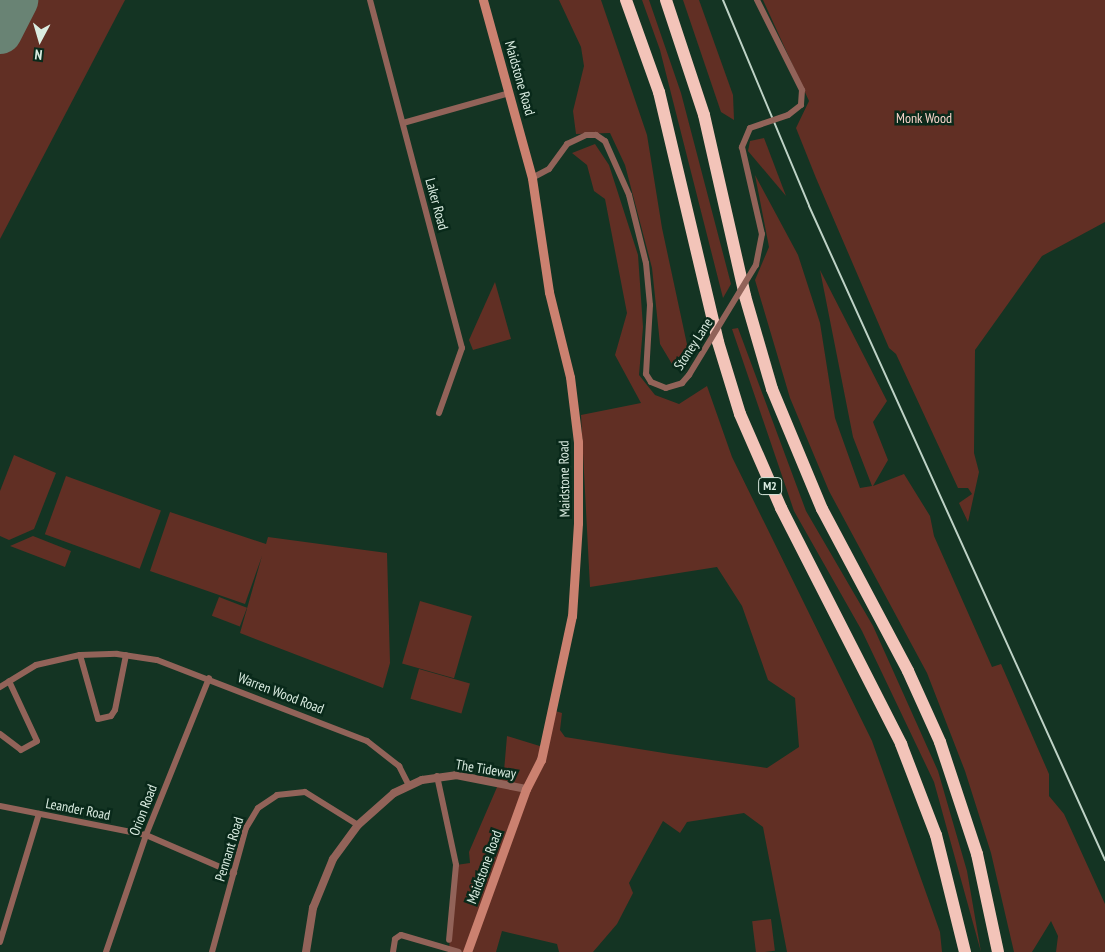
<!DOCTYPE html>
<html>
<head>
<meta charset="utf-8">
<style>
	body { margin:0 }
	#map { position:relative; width:1105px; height:952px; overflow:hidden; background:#143423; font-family:"PT Sans Narrow",sans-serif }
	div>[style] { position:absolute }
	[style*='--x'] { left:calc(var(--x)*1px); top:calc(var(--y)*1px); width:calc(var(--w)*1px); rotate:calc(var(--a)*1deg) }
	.green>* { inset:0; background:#612f24; transform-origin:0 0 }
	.runway>* { height:44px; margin:-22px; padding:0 22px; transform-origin:22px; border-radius:22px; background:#698374 }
	.minor>* { height:6px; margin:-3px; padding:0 3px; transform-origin:3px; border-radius:3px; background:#926359 }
	.tertiary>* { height:8px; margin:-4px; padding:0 4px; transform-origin:4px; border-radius:4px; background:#926359 }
	.secondary>* { height:9px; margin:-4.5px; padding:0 4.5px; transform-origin:4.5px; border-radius:4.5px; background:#cb8170 }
	.motorway>* { height:12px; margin:-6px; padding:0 6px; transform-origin:6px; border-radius:6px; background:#f3c4b9 }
	.rail>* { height:2px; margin:-1px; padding:0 1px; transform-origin:1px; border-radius:1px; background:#bed2c6 }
	.minor-bridge>* { height:6px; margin:-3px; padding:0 3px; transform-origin:3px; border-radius:3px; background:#926359 }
	span { translate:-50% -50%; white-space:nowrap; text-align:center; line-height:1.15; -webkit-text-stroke:5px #09291a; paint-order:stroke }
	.shield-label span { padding:1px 4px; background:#09291a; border:1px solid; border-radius:4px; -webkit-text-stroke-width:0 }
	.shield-label { font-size:12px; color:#daece1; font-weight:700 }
	.street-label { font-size:14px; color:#daece1 }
	.park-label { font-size:14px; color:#f7d2c8 }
	.north { position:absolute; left:15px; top:15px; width:50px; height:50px; -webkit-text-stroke:4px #09291a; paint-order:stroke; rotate:186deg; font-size:14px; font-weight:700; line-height:20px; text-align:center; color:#daece1 }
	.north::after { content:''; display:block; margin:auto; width:18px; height:22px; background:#daece1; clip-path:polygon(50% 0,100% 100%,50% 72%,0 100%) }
</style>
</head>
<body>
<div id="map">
	<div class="green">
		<i style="clip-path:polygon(0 0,125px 0,0 239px)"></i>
		<i style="clip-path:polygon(559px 0,601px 0,647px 135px,662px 228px,688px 349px,675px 369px,660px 344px,652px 268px,625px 165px,610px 133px,576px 134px,573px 111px,584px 66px,581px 47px)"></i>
		<i style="clip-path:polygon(642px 0,649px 0,681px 93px,731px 284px,723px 298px,660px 50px)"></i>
		<i style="clip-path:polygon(683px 0,699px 0,733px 95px,734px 120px,721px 112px)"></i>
		<i style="clip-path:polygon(763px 0,1105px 0,1105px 222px,1042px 256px,975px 350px,974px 453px,979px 472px,968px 522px,959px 503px,972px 494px,968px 488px,958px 488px,896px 354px,889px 348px,816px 178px,796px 128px,809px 101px)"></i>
		<i style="clip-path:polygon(764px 138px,786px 196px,748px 151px,750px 141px)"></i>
		<i style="clip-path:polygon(595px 144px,609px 165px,638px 255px,643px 327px,639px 375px,655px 395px,679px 404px,707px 386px,732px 457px,872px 741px,940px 932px,942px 952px,787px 952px,763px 827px,744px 813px,687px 822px,680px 833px,663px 821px,629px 883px,633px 893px,617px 924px,593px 952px,559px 952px,557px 944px,502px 931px,496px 952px,459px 952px,449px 948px,456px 865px,470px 863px,469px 852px,504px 771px,507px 736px,543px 747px,552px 710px,562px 713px,560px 730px,565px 737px,670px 754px,767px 768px,799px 747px,795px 698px,768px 680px,742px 606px,717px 567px,590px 587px,581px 415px,641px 403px,615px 355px,627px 313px,605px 199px,594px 191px,587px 165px,572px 153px)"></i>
		<i style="clip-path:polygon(755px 175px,798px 255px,820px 323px,835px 418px,860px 488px,872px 486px,853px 437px,820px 270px,887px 401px,873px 422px,888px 460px,873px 486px,904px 474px,930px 516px,934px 536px,992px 667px,1001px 664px,1049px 774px,1049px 796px,1064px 814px,1105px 904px,1105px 952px,1056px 952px,1058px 936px,1051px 921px,1032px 952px,1014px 952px,991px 853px,965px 771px,927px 673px,829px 491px,790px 398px,755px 280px,769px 247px)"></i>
		<i style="clip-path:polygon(495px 282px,511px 339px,473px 350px,469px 340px)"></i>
		<i style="clip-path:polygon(738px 328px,806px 511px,873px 626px,938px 771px,967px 871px,981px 952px,934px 782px,862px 631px,794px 511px,732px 329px)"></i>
		<i style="clip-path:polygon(14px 455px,56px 473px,34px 529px,9px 540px,0 536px,0 491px)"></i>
		<i style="left:66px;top:476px;width:101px;height:62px;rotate:20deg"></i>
		<i style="clip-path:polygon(170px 512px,266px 544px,268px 537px,387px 553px,390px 663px,383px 688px,240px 633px,262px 556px,245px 604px,150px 571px)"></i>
		<i style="clip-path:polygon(33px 536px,71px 551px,65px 567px,10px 546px)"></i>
		<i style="left:219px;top:597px;width:30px;height:20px;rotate:21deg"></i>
		<i style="left:420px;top:601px;width:54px;height:65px;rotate:16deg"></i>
		<i style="left:419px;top:669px;width:53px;height:31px;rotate:16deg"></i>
		<i style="left:771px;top:919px;width:32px;height:19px;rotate:83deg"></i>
	</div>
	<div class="runway">
		<i style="--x:0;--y:32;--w:36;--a:-63"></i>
	</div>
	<div class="minor">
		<i style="--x:370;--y:0;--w:360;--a:75.2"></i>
		<i style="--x:462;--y:348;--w:69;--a:109.5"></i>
		<i style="--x:757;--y:0;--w:101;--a:63.4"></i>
		<i style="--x:802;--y:90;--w:15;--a:94"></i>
		<i style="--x:801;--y:105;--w:16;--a:142"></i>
		<i style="--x:403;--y:123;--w:111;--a:-15.7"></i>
		<i style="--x:750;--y:128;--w:21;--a:113"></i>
		<i style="--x:742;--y:147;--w:89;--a:77.1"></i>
		<i style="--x:762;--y:234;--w:32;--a:101"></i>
		<i style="--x:532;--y:178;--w:19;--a:-28"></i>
		<i style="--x:549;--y:169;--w:31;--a:-54"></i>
		<i style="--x:567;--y:144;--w:21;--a:-25"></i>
		<i style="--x:586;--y:135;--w:10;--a:0"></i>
		<i style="--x:596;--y:135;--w:11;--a:34"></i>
		<i style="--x:605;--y:141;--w:59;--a:66"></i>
		<i style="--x:629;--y:195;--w:70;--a:76"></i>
		<i style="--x:646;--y:263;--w:42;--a:84.6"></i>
		<i style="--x:650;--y:305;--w:69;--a:93.3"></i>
		<i style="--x:646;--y:374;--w:9;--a:58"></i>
		<i style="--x:651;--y:382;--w:16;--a:22"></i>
		<i style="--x:666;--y:388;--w:17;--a:-17"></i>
		<i style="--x:682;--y:383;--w:11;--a:-49"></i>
		<i style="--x:80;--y:655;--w:66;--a:74.3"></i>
		<i style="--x:98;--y:719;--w:13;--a:-13"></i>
		<i style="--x:111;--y:716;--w:7;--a:-56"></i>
		<i style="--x:115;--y:710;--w:56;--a:-78.7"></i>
		<i style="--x:0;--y:687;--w:42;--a:-31.4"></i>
		<i style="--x:36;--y:665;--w:45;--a:-12.8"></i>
		<i style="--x:80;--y:655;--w:37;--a:-2"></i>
		<i style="--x:117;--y:654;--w:40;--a:8.5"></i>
		<i style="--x:157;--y:660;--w:225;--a:21.1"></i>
		<i style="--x:367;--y:741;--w:41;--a:38"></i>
		<i style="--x:399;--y:766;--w:20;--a:63"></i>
		<i style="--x:0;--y:734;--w:26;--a:37"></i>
		<i style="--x:21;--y:750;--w:18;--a:-29"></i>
		<i style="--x:37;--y:741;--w:66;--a:-115"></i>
		<i style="--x:437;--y:776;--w:91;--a:77.9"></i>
		<i style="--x:456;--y:865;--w:75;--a:95.3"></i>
		<i style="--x:0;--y:806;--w:149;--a:11.2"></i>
		<i style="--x:146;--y:835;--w:96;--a:23.4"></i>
		<i style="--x:0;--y:942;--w:134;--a:-73.1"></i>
		<i style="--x:106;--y:952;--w:124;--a:-71.1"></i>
		<i style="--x:146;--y:835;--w:169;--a:-68.1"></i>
		<i style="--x:212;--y:952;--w:129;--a:-74.7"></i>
		<i style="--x:246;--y:828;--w:23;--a:-59"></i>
		<i style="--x:258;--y:808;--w:23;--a:-34"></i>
		<i style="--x:277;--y:795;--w:28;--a:-6"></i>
		<i style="--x:305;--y:792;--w:62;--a:31.9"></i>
		<i style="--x:393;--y:952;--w:13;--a:-81"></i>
		<i style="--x:395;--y:939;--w:7;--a:-34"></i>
		<i style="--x:401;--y:935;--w:60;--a:16.3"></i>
	</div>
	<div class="tertiary">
		<i style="--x:306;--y:952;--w:45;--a:-81"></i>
		<i style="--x:313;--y:908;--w:53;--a:-67.8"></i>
		<i style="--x:333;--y:859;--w:42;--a:-53.7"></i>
		<i style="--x:358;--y:825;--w:48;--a:-41.6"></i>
		<i style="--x:394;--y:793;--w:31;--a:-25"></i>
		<i style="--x:422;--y:780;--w:34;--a:-8"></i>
		<i style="--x:456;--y:775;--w:71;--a:11.3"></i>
	</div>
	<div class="secondary">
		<i style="--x:467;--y:952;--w:173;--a:-70.1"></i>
		<i style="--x:526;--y:789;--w:33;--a:-63"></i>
		<i style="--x:541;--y:760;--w:147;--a:-77.9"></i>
		<i style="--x:572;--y:616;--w:93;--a:-86.3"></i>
		<i style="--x:578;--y:523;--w:81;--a:-90"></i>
		<i style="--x:578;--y:442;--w:65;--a:-97"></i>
		<i style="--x:570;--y:377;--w:88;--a:-103.9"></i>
		<i style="--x:549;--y:292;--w:115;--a:-98.5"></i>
		<i style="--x:532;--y:178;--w:185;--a:-105.4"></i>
	</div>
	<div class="motorway">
		<i style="--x:626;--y:0;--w:98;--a:70.3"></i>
		<i style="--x:659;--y:92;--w:257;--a:76.7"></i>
		<i style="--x:718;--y:342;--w:75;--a:73"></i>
		<i style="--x:740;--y:414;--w:103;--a:66.4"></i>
		<i style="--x:781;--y:508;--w:265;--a:63"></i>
		<i style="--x:901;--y:744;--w:97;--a:69"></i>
		<i style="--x:936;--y:835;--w:121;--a:76.1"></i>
		<i style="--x:666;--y:0;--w:121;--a:71.7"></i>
		<i style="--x:704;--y:115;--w:186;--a:77.2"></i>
		<i style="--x:745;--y:296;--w:97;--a:73.8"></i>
		<i style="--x:772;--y:389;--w:130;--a:67.4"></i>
		<i style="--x:822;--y:509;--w:183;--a:62"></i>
		<i style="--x:908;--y:671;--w:78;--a:65.7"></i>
		<i style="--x:940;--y:742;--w:118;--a:71.7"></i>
		<i style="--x:977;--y:854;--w:100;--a:77.9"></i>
	</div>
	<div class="rail">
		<i style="--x:723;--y:0;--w:223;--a:67.3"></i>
		<i style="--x:809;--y:206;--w:718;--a:65.65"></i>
	</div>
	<div class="minor-bridge">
		<i style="--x:750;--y:128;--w:40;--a:-18.9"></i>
		<i style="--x:689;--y:375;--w:129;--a:-58.7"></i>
	</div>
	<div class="shield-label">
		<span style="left:770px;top:486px">M2</span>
	</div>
	<div class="street-label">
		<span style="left:520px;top:78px;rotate:74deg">Maidstone Road</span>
		<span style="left:437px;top:204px;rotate:75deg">Laker Road</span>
		<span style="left:693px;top:344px;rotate:-57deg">Stoney Lane</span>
		<span style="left:564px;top:479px;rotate:-91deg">Maidstone Road</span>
		<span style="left:281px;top:693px;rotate:21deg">Warren Wood Road</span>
		<span style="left:486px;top:769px;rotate:9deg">The Tideway</span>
		<span style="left:78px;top:809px;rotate:11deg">Leander Road</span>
		<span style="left:143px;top:810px;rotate:-69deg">Orion Road</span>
		<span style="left:229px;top:849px;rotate:-73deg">Pennant Road</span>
		<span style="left:484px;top:867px;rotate:-70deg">Maidstone Road</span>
	</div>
	<div class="park-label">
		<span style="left:924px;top:118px">Monk Wood</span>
	</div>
	<div class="north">N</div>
</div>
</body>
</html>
